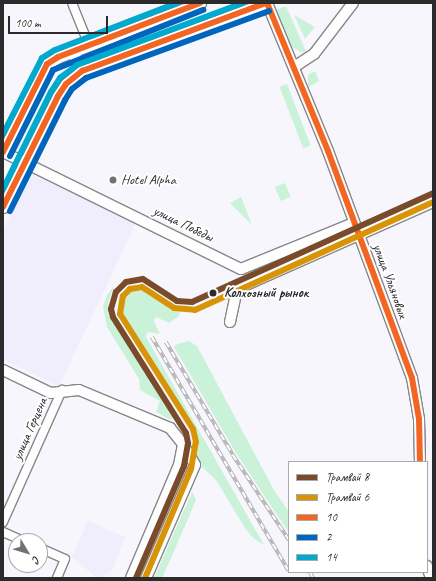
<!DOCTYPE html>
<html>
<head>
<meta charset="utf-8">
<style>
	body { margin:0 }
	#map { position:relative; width:436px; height:581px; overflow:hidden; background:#f7f6fc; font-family:Caveat,sans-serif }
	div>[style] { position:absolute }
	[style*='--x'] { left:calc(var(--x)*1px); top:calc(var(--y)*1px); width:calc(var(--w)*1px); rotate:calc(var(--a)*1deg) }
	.built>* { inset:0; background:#f0edfd }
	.green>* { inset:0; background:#caf2d9; transform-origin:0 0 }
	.roads { filter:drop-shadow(1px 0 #878689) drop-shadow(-1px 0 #878689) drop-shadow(0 1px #878689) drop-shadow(0 -1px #878689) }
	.minor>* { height:8px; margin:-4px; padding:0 4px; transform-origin:4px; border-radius:4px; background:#fefeff }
	.tertiary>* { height:10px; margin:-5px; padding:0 5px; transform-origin:5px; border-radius:5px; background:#fefeff }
	.secondary>* { height:11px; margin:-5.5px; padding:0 5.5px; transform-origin:5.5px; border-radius:5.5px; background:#fefeff }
	.rail>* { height:3.5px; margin-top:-1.75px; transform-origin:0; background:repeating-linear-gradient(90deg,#fff 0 6px,#b6b5b6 0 12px); box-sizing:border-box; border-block:1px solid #b6b5b6 }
	.bus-1>* { height:6px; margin:-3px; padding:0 3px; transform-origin:3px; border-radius:3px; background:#f26522 }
	.bus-2>* { height:6px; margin:-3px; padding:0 3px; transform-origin:3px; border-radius:3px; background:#0065bd }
	.bus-3>* { height:6px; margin:-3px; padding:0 3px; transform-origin:3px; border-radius:3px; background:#00a9ce }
	.tram-1>* { height:6px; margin:-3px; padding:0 3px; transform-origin:3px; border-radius:3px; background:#7a4b2a }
	.tram-2>* { height:6px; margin:-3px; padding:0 3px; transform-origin:3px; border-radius:3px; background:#d89406 }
	.dots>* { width:11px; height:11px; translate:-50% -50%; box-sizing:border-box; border:2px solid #fff; border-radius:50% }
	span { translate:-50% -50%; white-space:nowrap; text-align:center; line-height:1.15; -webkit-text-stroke:4px #fff; paint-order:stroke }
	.poi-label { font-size:14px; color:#2b2b2b }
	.left { translate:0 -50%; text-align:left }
	.street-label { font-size:14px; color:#2b2b2b }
	.stop-label { font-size:14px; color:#2b2b2b; font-weight:700 }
	.frame { position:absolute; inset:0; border:4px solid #2b2b2b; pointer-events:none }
	.legend { position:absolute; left:288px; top:461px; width:140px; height:112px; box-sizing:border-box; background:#fff; border:1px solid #aaa; margin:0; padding:5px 7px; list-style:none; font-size:12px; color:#2b2b2b }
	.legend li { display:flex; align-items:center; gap:8px; height:20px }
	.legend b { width:20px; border:1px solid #aaa }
	.north { position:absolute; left:8px; top:533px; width:40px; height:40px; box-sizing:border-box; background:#fff; border:1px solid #aaa; border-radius:50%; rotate:128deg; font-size:11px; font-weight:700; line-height:16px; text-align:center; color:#2b2b2b }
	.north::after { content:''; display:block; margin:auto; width:14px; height:18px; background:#727274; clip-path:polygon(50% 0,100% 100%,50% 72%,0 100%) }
	.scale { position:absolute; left:8px; top:16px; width:100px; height:18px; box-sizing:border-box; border:2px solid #2b2b2b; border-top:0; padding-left:5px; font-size:12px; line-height:14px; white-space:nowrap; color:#2b2b2b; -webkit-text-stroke:3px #fff; paint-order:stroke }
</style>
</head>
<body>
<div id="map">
	<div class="built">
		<i style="clip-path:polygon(30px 173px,136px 223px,59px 386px,3px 360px,3px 231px)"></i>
		<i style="clip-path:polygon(88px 521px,125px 537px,113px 569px,101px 578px,97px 578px,72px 557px)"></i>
	</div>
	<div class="green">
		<i style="clip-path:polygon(286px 6px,306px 51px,302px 53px,291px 46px,275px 10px)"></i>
		<i style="clip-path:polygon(294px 15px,315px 27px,305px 39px)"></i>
		<i style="clip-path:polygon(315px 71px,319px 81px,308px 87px,308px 75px)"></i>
		<i style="left:287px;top:84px;width:66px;height:8px;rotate:69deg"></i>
		<i style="left:285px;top:183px;width:15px;height:11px;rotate:67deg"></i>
		<i style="clip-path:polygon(241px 197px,252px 225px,230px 203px)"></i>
		<i style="clip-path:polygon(140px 285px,151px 289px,180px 312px,179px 316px,169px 323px,156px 317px,154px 321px,160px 334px,147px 332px,146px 337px,264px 545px,253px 538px,245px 528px,216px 480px,202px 467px,196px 455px,191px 431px,122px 320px,118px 310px,119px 299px,128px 290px)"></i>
		<i style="clip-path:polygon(114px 286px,108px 303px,111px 319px,174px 418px,169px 419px,156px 412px,160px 401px,140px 390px,139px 379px,107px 327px,103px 307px,107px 295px)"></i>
		<i style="clip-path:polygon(189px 341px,197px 346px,274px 490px,289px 512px,289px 533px,236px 453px,174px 347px,177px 344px)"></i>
		<i style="clip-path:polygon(192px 492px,196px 500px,175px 549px,162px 578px,154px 578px)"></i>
	</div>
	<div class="roads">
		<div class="minor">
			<i style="--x:72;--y:3;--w:45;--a:68"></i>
			<i style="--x:3;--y:522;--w:145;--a:-65.9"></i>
			<i style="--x:3;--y:532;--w:22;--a:24"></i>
			<i style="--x:40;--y:548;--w:27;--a:24"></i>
			<i style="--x:65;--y:559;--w:21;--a:113"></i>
		</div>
		<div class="tertiary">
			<i style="--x:267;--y:3;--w:160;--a:67.6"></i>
			<i style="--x:328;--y:151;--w:242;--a:69.7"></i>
			<i style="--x:412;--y:378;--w:42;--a:80.3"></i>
			<i style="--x:419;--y:419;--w:43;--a:88.7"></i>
			<i style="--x:294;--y:67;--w:24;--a:-33"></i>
			<i style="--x:314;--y:54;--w:64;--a:-52.6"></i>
			<i style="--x:3;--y:152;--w:265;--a:26.2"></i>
			<i style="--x:241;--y:269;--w:122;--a:-22.2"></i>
			<i style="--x:230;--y:322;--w:34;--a:-78"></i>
			<i style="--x:237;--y:289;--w:214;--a:-23.9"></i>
			<i style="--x:3;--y:370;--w:53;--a:25.6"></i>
			<i style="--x:51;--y:393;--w:28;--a:-6"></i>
			<i style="--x:79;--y:390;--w:99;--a:22.7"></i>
			<i style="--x:170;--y:428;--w:21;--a:51"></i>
			<i style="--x:183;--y:444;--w:24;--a:60"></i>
			<i style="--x:195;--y:465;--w:123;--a:113.4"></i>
			<i style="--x:427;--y:566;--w:13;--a:72"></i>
			<i style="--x:131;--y:578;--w:123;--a:-67"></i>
			<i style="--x:179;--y:465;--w:21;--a:-79"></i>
		</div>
		<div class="secondary">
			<i style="--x:72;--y:51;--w:22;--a:63"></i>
			<i style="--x:3;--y:152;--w:98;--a:-63.4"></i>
			<i style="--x:47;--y:64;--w:13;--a:-32"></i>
			<i style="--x:58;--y:57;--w:152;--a:-20.8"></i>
			<i style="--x:3;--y:207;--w:124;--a:-63.6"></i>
			<i style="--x:58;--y:96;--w:14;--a:-56"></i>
			<i style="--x:66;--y:84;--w:21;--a:-39"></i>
			<i style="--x:82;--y:71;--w:196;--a:-20.3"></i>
		</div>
	</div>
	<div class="rail">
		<i style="--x:152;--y:337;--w:271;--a:59.7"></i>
		<i style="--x:166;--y:342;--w:131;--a:59.3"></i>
		<i style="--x:233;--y:455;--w:102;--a:56.6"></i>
		<i style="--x:310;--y:572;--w:7;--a:63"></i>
	</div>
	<div class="bus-1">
		<i style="--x:267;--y:3;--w:160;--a:67.6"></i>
		<i style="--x:328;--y:151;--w:242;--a:69.7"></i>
		<i style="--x:412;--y:378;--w:42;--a:80.3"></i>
		<i style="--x:419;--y:419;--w:43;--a:88.7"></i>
		<i style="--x:3;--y:152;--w:98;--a:-63.4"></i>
		<i style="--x:47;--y:64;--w:13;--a:-32"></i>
		<i style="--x:58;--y:57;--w:152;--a:-20.8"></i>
		<i style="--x:3;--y:207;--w:124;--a:-63.6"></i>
		<i style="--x:58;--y:96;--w:14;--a:-56"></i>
		<i style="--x:66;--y:84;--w:21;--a:-39"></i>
		<i style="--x:82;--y:71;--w:196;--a:-20.3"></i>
	</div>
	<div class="bus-2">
		<i style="--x:10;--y:156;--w:96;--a:-63.4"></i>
		<i style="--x:53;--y:70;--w:162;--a:-21.8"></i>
		<i style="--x:10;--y:211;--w:124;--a:-63.6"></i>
		<i style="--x:65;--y:100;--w:13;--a:-58"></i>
		<i style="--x:72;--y:89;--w:18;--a:-38"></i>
		<i style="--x:86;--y:78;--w:195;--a:-20.1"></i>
	</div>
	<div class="bus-3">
		<i style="--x:3;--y:134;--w:85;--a:-62.8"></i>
		<i style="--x:42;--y:58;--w:15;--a:-32"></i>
		<i style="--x:55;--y:50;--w:131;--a:-21.1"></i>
		<i style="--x:3;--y:189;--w:108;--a:-63.7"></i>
		<i style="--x:51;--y:92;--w:17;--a:-57"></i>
		<i style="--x:60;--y:78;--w:21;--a:-37"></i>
		<i style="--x:77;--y:65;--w:177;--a:-20.5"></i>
	</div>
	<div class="tram-1">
		<i style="--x:136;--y:578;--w:122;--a:-66.8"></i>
		<i style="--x:184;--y:466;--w:23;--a:-80"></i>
		<i style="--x:188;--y:443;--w:10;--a:-101"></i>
		<i style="--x:186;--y:433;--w:137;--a:-122.2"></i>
		<i style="--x:113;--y:317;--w:8;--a:-104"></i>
		<i style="--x:111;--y:309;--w:18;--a:-74"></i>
		<i style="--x:116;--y:292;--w:14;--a:-45"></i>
		<i style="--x:126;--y:282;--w:17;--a:-10"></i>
		<i style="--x:143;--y:279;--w:40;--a:32.9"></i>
		<i style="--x:177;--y:301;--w:15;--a:4"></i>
		<i style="--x:192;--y:302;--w:265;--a:-24.3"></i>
	</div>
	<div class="tram-2">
		<i style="--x:145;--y:578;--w:118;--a:-67.1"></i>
		<i style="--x:191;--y:469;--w:27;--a:-80"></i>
		<i style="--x:196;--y:442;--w:13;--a:-103"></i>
		<i style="--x:193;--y:429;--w:136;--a:-122.4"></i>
		<i style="--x:120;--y:314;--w:18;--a:-81"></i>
		<i style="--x:123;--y:296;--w:10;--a:-45"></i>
		<i style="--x:130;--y:289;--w:12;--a:-9"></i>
		<i style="--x:142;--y:287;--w:38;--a:33"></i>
		<i style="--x:174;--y:308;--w:21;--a:5"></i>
		<i style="--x:195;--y:310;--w:261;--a:-24.4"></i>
	</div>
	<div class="dots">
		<i style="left:113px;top:180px;background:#727274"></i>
		<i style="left:213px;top:293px;background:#2b2b2b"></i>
	</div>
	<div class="poi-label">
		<span class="left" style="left:121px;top:180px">Hotel Alpha</span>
	</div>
	<div class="street-label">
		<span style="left:183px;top:224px;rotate:26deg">улица Победы</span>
		<span style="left:390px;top:281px;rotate:70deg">улица Ульяновых</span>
		<span style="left:30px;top:429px;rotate:-66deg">улица Герцена</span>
	</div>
	<div class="stop-label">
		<span class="left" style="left:224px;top:293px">Колхозный рынок</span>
	</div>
	<div class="frame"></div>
	<ul class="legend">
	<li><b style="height:5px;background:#7a4b2a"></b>Трамвай 8</li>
	<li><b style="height:5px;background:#d89406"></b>Трамвай 6</li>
	<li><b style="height:5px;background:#f26522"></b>10</li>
	<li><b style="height:5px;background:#0065bd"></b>2</li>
	<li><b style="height:5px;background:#00a9ce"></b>14</li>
	</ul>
	<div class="north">С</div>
	<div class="scale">100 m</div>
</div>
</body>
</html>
